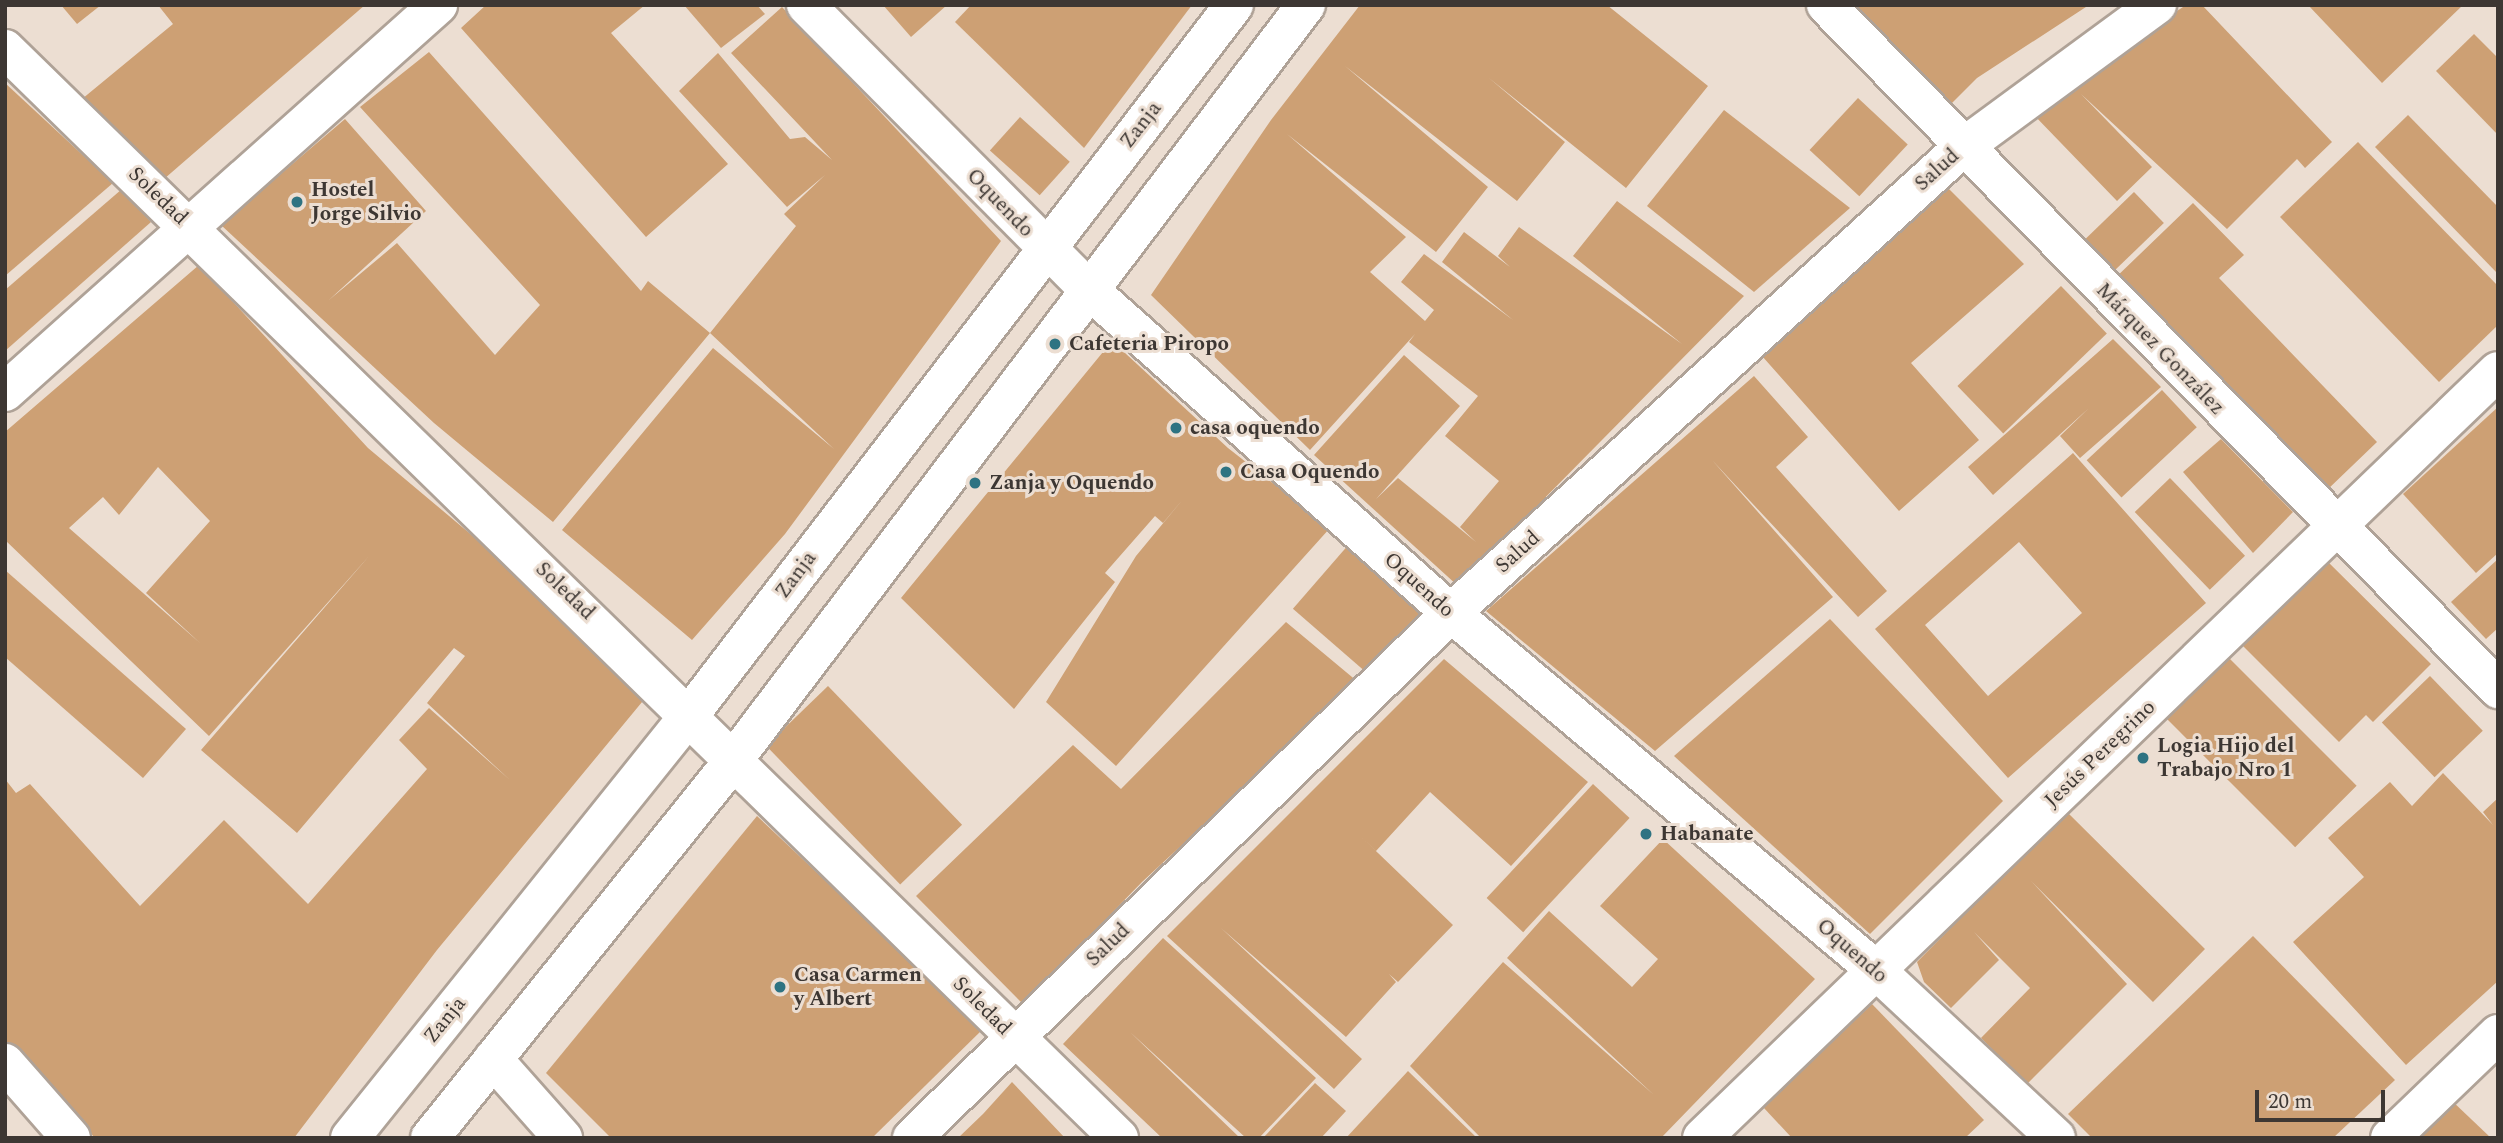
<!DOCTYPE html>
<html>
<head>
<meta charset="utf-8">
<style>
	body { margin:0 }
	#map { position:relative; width:2503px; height:1143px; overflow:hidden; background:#ecded2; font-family:Spectral,serif }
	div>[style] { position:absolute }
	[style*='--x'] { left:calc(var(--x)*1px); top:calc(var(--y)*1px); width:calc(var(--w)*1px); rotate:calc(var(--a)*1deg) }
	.building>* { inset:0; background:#cda074; transform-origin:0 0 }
	.roads { filter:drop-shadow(2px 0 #afa297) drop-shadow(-2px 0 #afa297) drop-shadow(0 2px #afa297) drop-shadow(0 -2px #afa297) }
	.street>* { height:38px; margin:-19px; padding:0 19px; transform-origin:19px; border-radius:19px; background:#fff }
	.secondary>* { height:38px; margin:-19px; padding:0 19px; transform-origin:19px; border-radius:19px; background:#fff }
	.dots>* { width:19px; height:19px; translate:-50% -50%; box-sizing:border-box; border:4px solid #ecded2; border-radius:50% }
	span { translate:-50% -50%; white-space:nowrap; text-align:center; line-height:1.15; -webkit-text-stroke:6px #ecded2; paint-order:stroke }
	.street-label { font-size:21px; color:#3d3733 }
	.poi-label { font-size:21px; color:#3d3733; font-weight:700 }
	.left { translate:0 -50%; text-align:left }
	.frame { position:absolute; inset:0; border:7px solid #3d3733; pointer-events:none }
	.scale { position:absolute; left:2255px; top:1090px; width:130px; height:32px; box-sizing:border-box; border:4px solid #3d3733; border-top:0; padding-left:9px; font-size:21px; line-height:24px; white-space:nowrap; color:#3d3733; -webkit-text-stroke:5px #ecded2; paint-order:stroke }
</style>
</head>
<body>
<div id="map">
	<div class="building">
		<i style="clip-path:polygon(61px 5px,101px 5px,77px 24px)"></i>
		<i style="clip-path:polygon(158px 5px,365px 5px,164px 179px,82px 99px,173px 24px)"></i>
		<i style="clip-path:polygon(486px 5px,645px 5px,611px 33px,728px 164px,646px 237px,461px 28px)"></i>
		<i style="clip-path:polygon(684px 5px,757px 5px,765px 14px,721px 48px)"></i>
		<i style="clip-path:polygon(883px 5px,947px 5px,911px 37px)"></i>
		<i style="clip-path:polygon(971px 5px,1192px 5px,1084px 148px,955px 22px)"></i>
		<i style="clip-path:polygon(1360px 5px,1607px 5px,1708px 86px,1626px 188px,1489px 78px,1565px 142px,1517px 201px,1345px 66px,1488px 187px,1436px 252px,1287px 134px,1406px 237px,1370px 272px,1425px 321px,1434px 310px,1401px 282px,1424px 254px,1513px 320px,1442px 262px,1464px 232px,1510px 267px,1498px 256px,1519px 227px,1682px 344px,1573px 256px,1617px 201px,1744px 296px,1458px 586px,1314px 455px,1404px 355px,1460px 406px,1376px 499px,1398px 478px,1476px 542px,1460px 527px,1499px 481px,1445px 436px,1478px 396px,1409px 342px,1415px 334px,1310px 450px,1151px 295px,1271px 120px)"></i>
		<i style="clip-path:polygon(1845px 5px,2089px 5px,1977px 78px,1946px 109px)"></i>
		<i style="clip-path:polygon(2186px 5px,2202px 5px,2332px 142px,2305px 168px,2297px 159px,2227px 229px,2081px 94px,2152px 167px,2117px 201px,2029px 110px)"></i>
		<i style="clip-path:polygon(2308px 5px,2463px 5px,2382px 83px)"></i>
		<i style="clip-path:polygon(782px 7px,1001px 241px,785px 534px,692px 640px,562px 530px,713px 348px,834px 449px,710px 333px,796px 226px,784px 214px,825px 175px,787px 207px,679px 91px,718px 53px,790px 139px,805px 137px,832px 160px,731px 53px)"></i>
		<i style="clip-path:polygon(2474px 34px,2498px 58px,2498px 135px,2436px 71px)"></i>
		<i style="clip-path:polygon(429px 52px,641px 291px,648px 281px,710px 333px,553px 522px,434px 423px,221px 225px,345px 119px,426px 211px,329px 300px,397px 243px,495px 355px,540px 305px,360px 107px)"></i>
		<i style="clip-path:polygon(5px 83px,113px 183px,5px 276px)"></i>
		<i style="left:1858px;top:98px;width:68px;height:71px;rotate:43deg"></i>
		<i style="clip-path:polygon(1724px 110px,1850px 208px,1754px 292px,1647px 206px)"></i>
		<i style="clip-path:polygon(2408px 115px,2498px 207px,2498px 274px,2375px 147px)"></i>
		<i style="left:1020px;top:117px;width:67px;height:45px;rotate:42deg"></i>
		<i style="clip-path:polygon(2358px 142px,2498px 286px,2498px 325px,2439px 382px,2280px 217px)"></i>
		<i style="clip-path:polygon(1945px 185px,2024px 264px,1911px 363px,1979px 440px,1899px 511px,1762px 356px)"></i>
		<i style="clip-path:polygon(122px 189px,151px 222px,5px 351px,5px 290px)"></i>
		<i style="left:2134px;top:192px;width:43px;height:83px;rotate:46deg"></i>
		<i style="clip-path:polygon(2193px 203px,2244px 255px,2219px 278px,2377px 442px,2326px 491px,2111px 282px)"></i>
		<i style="clip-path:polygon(evenodd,199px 265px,368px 448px,517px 573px,647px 696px,437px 950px,294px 1138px,95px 1138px,5px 1041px,5px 779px,16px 793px,30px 784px,140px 906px,224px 820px,308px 904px,427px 769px,399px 740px,429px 708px,511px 781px,427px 703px,465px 656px,454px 648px,297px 833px,201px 750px,370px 555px,209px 736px,5px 540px,5px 432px,199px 265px,158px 467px,210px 521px,146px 593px,200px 643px,69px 528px,103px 497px,119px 515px,158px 467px)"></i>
		<i style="left:2061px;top:286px;width:66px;height:144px;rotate:46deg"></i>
		<i style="clip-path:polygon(2113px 339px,2161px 387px,2080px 458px,2060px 436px,2089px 408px,1993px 495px,1968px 467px)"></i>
		<i style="clip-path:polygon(1112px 341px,1228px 448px,1330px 528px,1116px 766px,1046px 702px,1136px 556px,1184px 498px,1163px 523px,1155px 516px,1105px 573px,1115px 582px,1014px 709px,901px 598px)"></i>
		<i style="clip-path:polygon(1754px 376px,1808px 437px,1776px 467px,1887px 591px,1858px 617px,1712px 460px,1833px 597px,1655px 751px,1486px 611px)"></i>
		<i style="left:2162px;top:390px;width:51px;height:103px;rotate:47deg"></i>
		<i style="clip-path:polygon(2498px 407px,2498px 553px,2476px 573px,2403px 494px)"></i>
		<i style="clip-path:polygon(2221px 439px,2293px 512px,2253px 553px,2183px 472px)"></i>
		<i style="clip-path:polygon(evenodd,2073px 453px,2206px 603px,2008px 778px,1875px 629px,2073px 453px,2019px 542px,2082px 613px,1988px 696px,1925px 625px,2019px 542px)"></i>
		<i style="left:2170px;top:478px;width:108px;height:49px;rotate:46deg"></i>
		<i style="left:1350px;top:543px;width:111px;height:87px;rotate:41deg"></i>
		<i style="clip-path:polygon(2323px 557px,2431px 664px,2373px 722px,2366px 715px,2339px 742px,2239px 642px)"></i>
		<i style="clip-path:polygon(2498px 559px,2498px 628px,2486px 639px,2451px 602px)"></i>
		<i style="clip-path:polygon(5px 570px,186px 729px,143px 778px,5px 657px)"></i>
		<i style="clip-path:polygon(1830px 619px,2003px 801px,1870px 934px,1674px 756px)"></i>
		<i style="clip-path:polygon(1286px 622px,1358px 682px,1142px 882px,1023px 1004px,916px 896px,1073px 745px,1121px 789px)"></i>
		<i style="left:2223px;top:652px;width:189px;height:87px;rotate:45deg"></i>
		<i style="clip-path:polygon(1444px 659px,1588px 782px,1511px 866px,1430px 792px,1376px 851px,1353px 829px,1453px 925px,1398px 982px,1389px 974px,1396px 982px,1346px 1037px,1221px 928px,1362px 1059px,1334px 1089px,1167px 936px)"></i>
		<i style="left:2430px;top:676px;width:76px;height:67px;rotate:46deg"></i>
		<i style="left:828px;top:686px;width:193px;height:86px;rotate:46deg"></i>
		<i style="clip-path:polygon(2443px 773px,2493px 825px,2483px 812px,2498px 798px,2498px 981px,2406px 1065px,2293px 942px,2364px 877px,2328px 838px,2390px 782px,2412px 806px)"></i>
		<i style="left:1593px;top:784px;width:50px;height:156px;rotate:43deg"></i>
		<i style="clip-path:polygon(2066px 811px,2205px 949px,2153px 1002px,2031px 881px,2127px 984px,2027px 1084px,1981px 1038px,2030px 988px,1974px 932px,1999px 960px,1951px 1008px,1924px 982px,1917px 962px)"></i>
		<i style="clip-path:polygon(757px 816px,983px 1029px,872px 1138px,611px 1138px,546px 1073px)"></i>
		<i style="clip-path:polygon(1663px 839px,1815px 979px,1661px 1138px,1481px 1138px,1410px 1066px,1503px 962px,1654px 1095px,1507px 958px,1549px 911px,1632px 987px,1658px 959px,1600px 906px)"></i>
		<i style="clip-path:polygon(2253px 936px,2395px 1080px,2333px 1138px,2092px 1138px,2068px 1114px)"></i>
		<i style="clip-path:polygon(1163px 938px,1316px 1078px,1259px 1138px,1246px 1138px,1130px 1032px,1240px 1138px,1162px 1138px,1063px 1044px)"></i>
		<i style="clip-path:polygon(1872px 1004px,1984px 1120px,1965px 1138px,1792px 1138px,1763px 1107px)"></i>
		<i style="clip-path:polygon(1408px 1071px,1477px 1138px,1346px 1138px)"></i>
		<i style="clip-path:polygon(1012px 1082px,1065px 1138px,958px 1138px,983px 1114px)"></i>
		<i style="clip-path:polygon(1315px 1083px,1346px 1111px,1321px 1138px,1263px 1138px)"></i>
		<i style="clip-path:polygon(2450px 1099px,2491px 1138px,2412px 1138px)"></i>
	</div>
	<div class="roads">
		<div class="street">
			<i style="--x:806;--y:5;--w:397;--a:45.2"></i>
			<i style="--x:1086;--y:287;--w:489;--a:41.8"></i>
			<i style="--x:1451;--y:613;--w:555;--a:40.03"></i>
			<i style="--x:1876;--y:970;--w:246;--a:43"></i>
			<i style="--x:1826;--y:5;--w:959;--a:45.51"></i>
			<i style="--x:5;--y:49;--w:1558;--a:44.35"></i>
			<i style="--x:5;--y:392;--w:581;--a:-41.79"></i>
			<i style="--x:493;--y:1059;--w:106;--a:48.5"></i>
			<i style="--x:5;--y:1063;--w:100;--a:48.7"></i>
			<i style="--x:912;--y:1138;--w:752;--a:-44.25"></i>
			<i style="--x:1451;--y:613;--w:691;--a:-42.3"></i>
			<i style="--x:1962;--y:148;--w:242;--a:-36.3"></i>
			<i style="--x:1702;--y:1138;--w:1105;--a:-43.94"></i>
			<i style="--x:2390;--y:1138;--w:150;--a:-43.9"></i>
		</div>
		<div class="secondary">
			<i style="--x:350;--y:1138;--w:545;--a:-51.26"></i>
			<i style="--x:691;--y:713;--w:892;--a:-52.51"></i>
			<i style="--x:430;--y:1138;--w:487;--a:-51.2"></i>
			<i style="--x:735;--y:758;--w:945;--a:-52.83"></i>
		</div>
	</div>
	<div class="dots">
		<i style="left:297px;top:202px;background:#2e7382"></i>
		<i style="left:1055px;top:344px;background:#2e7382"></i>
		<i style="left:1176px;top:428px;background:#2e7382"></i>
		<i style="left:1226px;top:472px;background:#2e7382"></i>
		<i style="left:975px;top:483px;background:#2e7382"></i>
		<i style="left:2143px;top:758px;background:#2e7382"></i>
		<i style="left:1646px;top:834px;background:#2e7382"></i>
		<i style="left:780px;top:987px;background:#2e7382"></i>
	</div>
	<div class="street-label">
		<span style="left:1141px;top:125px;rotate:-52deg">Zanja</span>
		<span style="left:1937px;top:170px;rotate:-42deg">Salud</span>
		<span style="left:158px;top:196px;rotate:44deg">Soledad</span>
		<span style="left:1000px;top:203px;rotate:46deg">Oquendo</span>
		<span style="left:2160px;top:349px;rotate:46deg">Márquez González</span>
		<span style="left:1518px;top:552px;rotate:-42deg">Salud</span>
		<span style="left:796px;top:575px;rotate:-53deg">Zanja</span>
		<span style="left:1419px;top:585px;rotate:42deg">Oquendo</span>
		<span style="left:565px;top:591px;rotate:44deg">Soledad</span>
		<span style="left:2100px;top:754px;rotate:-44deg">Jesús Peregrino</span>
		<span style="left:1108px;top:945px;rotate:-44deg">Salud</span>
		<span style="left:1852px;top:951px;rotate:41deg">Oquendo</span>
		<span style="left:982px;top:1006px;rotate:45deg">Soledad</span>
		<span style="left:445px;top:1020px;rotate:-51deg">Zanja</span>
	</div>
	<div class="poi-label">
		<span class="left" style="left:311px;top:202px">Hostel<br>Jorge Silvio</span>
		<span class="left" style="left:1069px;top:344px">Cafeteria Piropo</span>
		<span class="left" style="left:1190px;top:428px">casa oquendo</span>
		<span class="left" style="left:1240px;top:472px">Casa Oquendo</span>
		<span class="left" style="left:989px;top:483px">Zanja y Oquendo</span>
		<span class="left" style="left:2157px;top:758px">Logia Hijo del<br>Trabajo Nro 1</span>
		<span class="left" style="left:1660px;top:834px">Habanate</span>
		<span class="left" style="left:794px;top:987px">Casa Carmen<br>y Albert</span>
	</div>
	<div class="frame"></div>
	<div class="scale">20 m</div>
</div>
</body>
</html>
